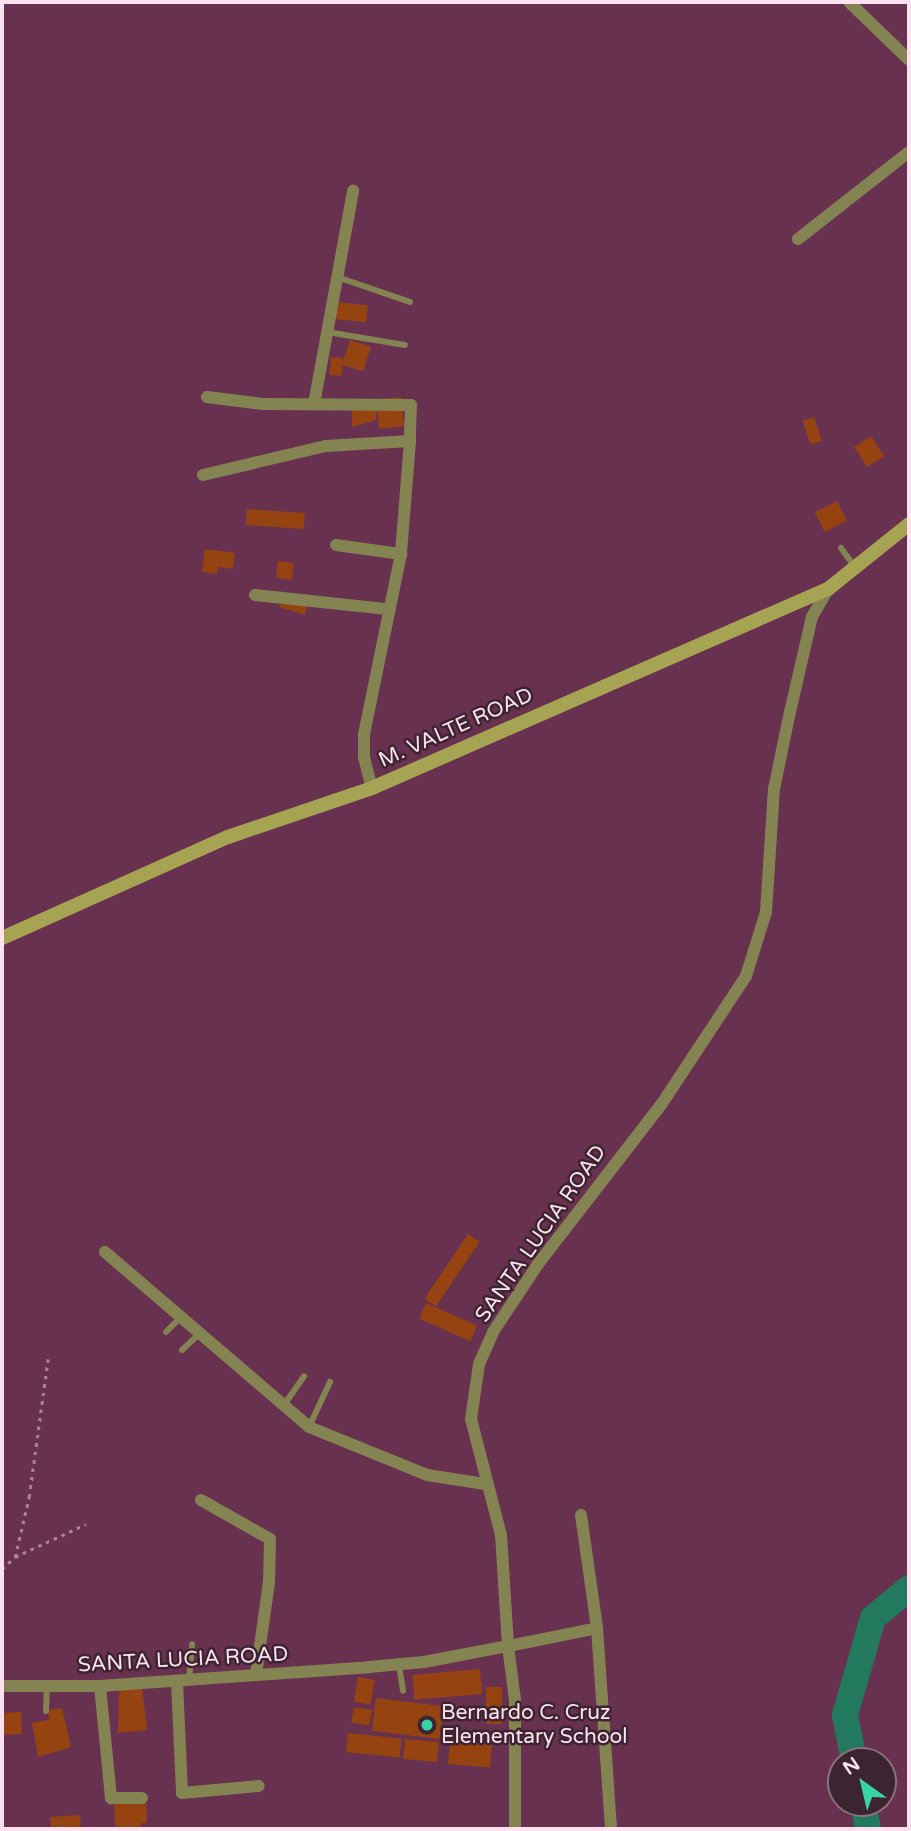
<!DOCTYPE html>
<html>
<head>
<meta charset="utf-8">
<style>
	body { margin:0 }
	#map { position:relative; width:911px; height:1831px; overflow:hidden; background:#68314f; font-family:"Varela Round",sans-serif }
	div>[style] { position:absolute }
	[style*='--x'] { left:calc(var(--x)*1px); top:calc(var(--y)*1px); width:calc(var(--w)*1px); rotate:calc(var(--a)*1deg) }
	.river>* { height:26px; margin:-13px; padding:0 13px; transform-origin:13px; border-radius:13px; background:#22795e }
	.building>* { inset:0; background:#954411; transform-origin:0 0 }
	.path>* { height:2.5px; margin-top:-1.25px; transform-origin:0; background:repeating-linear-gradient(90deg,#ad8298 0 3.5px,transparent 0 8.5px) }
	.lane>* { height:6px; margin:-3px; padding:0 3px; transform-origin:3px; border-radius:3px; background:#848352 }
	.street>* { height:12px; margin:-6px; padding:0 6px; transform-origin:6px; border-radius:6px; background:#848352 }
	.secondary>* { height:14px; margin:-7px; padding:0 7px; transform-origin:7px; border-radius:7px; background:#a6a452 }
	.dots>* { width:19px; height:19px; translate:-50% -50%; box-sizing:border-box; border:4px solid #3d2431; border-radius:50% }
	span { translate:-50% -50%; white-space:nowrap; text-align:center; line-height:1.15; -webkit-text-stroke:5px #3d2431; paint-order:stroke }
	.street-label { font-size:21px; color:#fee2ef }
	.poi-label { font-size:21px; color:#fee2ef }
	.left { translate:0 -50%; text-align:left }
	.frame { position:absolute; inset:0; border:4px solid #fee2ef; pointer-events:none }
	.north { position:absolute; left:827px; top:1747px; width:70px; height:70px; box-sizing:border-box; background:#3d2431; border:2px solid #8a707d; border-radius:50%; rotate:326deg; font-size:19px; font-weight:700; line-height:28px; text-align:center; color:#fee2ef }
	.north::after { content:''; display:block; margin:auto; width:24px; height:32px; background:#39d4a5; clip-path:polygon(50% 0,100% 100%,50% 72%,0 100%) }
</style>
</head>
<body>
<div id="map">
	<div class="river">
		<i style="--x:854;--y:1761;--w:47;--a:-101.1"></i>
		<i style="--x:845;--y:1715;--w:101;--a:-73.9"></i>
		<i style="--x:873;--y:1618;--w:47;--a:-39.8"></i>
		<i style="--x:863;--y:1803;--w:26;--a:79"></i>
	</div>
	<div class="building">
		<i style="left:337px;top:302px;width:31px;height:17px;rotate:6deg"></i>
		<i style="left:350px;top:340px;width:22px;height:26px;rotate:18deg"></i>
		<i style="left:331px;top:357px;width:12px;height:18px;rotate:5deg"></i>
		<i style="clip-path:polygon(401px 397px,404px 426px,379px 429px,377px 409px,383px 399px)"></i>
		<i style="clip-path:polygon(352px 408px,376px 408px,376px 420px,352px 427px)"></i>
		<i style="left:814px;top:417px;width:25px;height:12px;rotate:72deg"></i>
		<i style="left:871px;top:436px;width:24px;height:20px;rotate:57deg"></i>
		<i style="left:837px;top:501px;width:22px;height:25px;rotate:63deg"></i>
		<i style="left:247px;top:509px;width:58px;height:16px;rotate:4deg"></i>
		<i style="clip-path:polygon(205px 549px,235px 553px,233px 569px,218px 567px,217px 574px,202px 572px)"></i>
		<i style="left:278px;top:561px;width:16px;height:17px;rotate:7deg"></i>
		<i style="left:284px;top:593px;width:26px;height:15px;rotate:16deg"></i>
		<i style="left:468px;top:1234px;width:14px;height:78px;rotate:34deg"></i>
		<i style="left:426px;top:1303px;width:56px;height:17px;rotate:24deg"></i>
		<i style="left:480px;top:1669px;width:25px;height:68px;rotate:85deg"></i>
		<i style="left:358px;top:1677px;width:17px;height:25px;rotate:10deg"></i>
		<i style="left:486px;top:1687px;width:16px;height:37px"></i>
		<i style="clip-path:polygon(142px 1688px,147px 1730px,118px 1733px,119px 1690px)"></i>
		<i style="left:376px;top:1698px;width:68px;height:33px;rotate:7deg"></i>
		<i style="left:354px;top:1707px;width:18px;height:16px;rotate:9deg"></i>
		<i style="clip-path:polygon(62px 1708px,71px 1747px,38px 1757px,32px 1723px,49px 1720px,48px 1710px)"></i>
		<i style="left:21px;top:1712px;width:22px;height:19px;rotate:87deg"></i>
		<i style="left:348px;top:1733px;width:54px;height:19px;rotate:6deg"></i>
		<i style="left:405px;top:1739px;width:34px;height:20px;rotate:5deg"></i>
		<i style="left:450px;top:1741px;width:42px;height:23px;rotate:5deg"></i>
		<i style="clip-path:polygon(146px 1794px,147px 1823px,141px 1823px,141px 1829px,115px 1829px,114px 1795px)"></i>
		<i style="clip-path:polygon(80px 1815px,81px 1829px,51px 1829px,50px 1817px)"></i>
	</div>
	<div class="path">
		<i style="--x:15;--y:1557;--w:62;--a:-76.9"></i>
		<i style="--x:29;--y:1497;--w:139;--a:-82.2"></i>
		<i style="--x:2;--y:1569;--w:18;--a:-43"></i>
		<i style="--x:15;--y:1557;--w:78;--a:-24.9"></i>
	</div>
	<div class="lane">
		<i style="--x:337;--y:277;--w:77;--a:18.9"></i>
		<i style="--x:327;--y:332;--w:79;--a:9.5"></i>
		<i style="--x:841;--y:548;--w:22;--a:54"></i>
		<i style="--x:166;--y:1332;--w:23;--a:-45"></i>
		<i style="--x:182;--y:1350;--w:26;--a:-43"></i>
		<i style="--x:284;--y:1405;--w:35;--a:-55"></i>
		<i style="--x:309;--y:1427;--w:50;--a:-65"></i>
		<i style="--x:399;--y:1665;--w:26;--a:81"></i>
		<i style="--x:189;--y:1680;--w:36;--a:-85"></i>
		<i style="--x:46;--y:1711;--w:25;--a:-88"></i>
	</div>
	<div class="street">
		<i style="--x:849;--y:2;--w:83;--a:44"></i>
		<i style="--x:798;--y:239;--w:141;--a:-38.1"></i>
		<i style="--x:207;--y:397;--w:56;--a:7.1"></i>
		<i style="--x:263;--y:404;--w:148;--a:0.4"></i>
		<i style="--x:411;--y:405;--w:36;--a:92"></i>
		<i style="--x:314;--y:404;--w:217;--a:-79.6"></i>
		<i style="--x:203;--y:475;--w:126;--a:-13.3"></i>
		<i style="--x:326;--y:446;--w:84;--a:-3.4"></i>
		<i style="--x:410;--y:441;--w:113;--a:94.6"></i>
		<i style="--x:401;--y:554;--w:185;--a:101.6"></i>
		<i style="--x:364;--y:735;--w:22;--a:90"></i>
		<i style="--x:364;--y:757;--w:32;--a:76"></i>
		<i style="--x:336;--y:545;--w:66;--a:7.9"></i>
		<i style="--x:255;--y:595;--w:133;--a:6.1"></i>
		<i style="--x:105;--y:1252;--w:269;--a:40.6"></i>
		<i style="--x:309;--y:1427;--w:127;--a:22.1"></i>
		<i style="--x:427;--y:1475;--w:59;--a:8.8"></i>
		<i style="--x:201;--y:1500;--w:79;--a:29.5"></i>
		<i style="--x:270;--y:1539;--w:43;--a:91.3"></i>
		<i style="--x:269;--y:1582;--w:94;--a:98"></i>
		<i style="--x:581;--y:1515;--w:114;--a:81.9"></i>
		<i style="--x:597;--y:1628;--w:201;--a:86"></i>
		<i style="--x:177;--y:1682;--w:111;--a:87.4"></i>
		<i style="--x:182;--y:1793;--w:77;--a:-5.2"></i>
		<i style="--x:2;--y:1686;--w:98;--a:0"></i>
		<i style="--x:100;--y:1686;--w:270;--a:-4"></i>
		<i style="--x:369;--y:1667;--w:55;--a:-5.2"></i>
		<i style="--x:424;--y:1662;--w:86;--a:-10.8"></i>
		<i style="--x:508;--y:1646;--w:111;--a:-93.6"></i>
		<i style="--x:501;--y:1535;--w:120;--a:-104.5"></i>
		<i style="--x:471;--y:1419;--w:56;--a:-81.7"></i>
		<i style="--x:479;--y:1364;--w:35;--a:-66"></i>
		<i style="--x:493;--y:1332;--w:82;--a:-56.5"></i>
		<i style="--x:538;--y:1264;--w:201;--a:-52.3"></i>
		<i style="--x:661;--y:1105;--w:154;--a:-56.6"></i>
		<i style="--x:746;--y:976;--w:67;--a:-72.6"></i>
		<i style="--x:766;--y:912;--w:123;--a:-86.3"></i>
		<i style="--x:774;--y:789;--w:79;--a:-78.3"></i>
		<i style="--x:790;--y:712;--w:98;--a:-77"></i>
		<i style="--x:812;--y:617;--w:32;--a:-60"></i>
		<i style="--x:100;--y:1686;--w:113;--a:84.4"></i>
		<i style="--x:111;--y:1798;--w:31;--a:0"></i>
		<i style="--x:515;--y:1829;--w:129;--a:-90"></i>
		<i style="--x:515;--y:1700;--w:54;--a:-97.4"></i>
		<i style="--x:508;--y:1646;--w:91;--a:-11.4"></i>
	</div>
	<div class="secondary">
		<i style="--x:2;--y:938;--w:248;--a:-24.1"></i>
		<i style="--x:228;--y:837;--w:152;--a:-18.8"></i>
		<i style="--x:372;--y:788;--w:498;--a:-23.6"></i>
		<i style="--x:828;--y:589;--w:104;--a:-38.7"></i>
	</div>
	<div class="dots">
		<i style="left:427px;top:1725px;background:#39d4a5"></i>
	</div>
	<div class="street-label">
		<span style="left:456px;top:728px;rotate:-24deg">M. VALTE ROAD</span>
		<span style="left:541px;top:1234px;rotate:-55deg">SANTA LUCIA ROAD</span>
		<span style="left:183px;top:1660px;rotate:-3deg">SANTA LUCIA ROAD</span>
	</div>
	<div class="poi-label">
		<span class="left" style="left:441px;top:1725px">Bernardo C. Cruz<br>Elementary School</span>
	</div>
	<div class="frame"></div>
	<div class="north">N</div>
</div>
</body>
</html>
